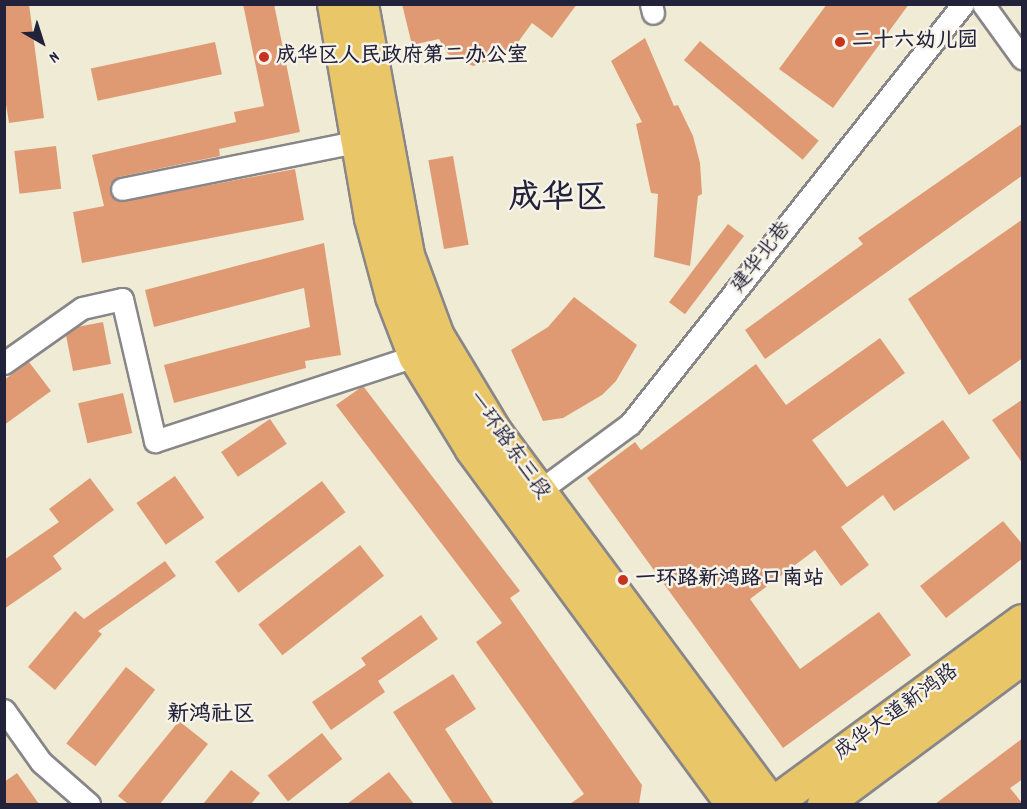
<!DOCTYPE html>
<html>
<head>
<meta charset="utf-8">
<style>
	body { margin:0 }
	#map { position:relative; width:1027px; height:809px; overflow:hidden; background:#efebd4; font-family:Dekko,"LXGW WenKai TC",sans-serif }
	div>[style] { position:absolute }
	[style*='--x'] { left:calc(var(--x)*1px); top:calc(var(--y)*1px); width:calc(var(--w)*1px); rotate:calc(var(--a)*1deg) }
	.building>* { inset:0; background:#e09a73; transform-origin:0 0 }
	.roads { filter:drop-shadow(2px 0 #888688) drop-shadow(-2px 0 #888688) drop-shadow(0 2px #888688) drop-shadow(0 -2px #888688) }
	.street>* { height:21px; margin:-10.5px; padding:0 10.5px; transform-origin:10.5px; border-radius:10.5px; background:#fff }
	.primary>* { height:33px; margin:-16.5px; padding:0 16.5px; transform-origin:16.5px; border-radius:16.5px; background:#e9c769 }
	.dots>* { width:16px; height:16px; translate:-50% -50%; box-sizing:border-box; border:3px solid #f7f3e8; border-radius:50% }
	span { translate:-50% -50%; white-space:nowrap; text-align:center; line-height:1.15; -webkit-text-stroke:5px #f7f3e8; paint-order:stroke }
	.poi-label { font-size:21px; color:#22223b; font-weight:700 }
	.left { translate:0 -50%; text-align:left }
	.street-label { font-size:21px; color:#22223b }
	.neighbourhood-label { font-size:22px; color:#22223b; font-weight:700 }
	.town-label { font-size:33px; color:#22223b; font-weight:700 }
	.frame { position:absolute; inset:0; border:6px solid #22223b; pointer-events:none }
	.north { position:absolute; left:12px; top:12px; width:60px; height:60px; -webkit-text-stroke:4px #f7f3e8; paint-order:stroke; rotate:141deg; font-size:16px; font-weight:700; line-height:24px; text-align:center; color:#22223b }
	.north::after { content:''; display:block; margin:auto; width:21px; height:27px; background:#22223b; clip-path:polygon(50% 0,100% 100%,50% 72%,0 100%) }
</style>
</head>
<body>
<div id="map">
	<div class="building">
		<i style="clip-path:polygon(4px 4px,29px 4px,44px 118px,9px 123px,4px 92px)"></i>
		<i style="clip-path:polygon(243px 4px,274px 4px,300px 132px,219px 149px,220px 156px,119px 177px,110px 184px,110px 192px,117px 201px,125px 201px,295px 169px,304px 220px,82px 263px,73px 212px,104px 206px,92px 155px,236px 122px,234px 112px,264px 106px)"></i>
		<i style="clip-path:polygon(402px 4px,577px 4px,552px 38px,532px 23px,510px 53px,473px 66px,448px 54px,439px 39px,412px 45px)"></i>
		<i style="clip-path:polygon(827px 4px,909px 4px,833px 108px,779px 69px)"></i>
		<i style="clip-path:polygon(645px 38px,674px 106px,678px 105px,693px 136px,700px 163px,702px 194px,698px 196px,690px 266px,654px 257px,658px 194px,651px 193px,636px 124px,642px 122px,611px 61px)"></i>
		<i style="left:700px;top:41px;width:155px;height:25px;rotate:40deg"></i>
		<i style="left:215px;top:42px;width:33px;height:127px;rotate:78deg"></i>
		<i style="clip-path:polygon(1023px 123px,1023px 175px,765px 359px,745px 330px,863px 244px,858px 238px)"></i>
		<i style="left:56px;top:146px;width:43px;height:42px;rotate:83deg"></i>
		<i style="left:453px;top:156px;width:90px;height:25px;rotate:80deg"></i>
		<i style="clip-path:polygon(1023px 219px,1023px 358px,969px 395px,908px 299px)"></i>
		<i style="left:728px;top:224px;width:20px;height:98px;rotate:37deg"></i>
		<i style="clip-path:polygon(324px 243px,341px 355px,305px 361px,306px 368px,174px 403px,164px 365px,310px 327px,304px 288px,154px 327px,145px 290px)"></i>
		<i style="clip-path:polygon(574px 297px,637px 345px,616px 381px,602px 395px,563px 418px,543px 421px,511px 350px,548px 327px)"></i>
		<i style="clip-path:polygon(103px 322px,111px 364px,73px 371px,66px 335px,77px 327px)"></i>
		<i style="clip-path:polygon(880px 338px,905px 373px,812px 440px,847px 487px,943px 420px,970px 458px,894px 511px,883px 495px,841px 527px,869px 565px,841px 586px,815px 550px,750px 599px,800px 669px,879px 612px,911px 655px,783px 748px,587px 478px,635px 442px,641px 450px,756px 364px,786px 405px)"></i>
		<i style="clip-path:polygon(29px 362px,51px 391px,4px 425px,4px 380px)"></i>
		<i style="clip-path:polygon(363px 386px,520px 591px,510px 598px,642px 785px,639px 804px,570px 804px,584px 794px,476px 642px,502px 623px,336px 405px)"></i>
		<i style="left:123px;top:393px;width:41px;height:46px;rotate:77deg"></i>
		<i style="clip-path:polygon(1023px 399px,1023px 464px,992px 420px)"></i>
		<i style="left:270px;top:419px;width:30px;height:59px;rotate:56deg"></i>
		<i style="left:175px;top:476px;width:51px;height:47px;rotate:55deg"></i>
		<i style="clip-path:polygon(90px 478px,114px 510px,53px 556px,62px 569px,4px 609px,4px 560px,59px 522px,49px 509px)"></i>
		<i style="left:322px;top:481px;width:39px;height:134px;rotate:53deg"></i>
		<i style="clip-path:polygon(1003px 521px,1023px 545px,1023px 558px,946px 618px,920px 586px)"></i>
		<i style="left:360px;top:545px;width:39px;height:129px;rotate:52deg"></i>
		<i style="clip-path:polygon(165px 561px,176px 576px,98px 631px,102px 634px,55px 690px,28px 667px,75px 611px,84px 619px)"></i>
		<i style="clip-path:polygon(421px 615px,438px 639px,378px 681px,385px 692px,331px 730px,312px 702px,366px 665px,361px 658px)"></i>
		<i style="left:126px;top:667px;width:37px;height:97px;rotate:38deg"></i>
		<i style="clip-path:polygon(453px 674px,476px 709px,445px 729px,494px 804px,453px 804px,393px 712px)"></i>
		<i style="clip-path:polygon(179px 721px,208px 744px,160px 804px,128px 804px,118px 796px)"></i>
		<i style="left:322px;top:733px;width:33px;height:69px;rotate:52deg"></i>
		<i style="clip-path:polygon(1023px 738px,1023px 779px,1010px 788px,1023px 804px,935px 804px)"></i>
		<i style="clip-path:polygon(231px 770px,260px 793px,251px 804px,203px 804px)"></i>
		<i style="clip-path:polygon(389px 772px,414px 804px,347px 804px)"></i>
		<i style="clip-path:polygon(17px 773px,39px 804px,4px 804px,4px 782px)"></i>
	</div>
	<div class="roads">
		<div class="street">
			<i style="--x:651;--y:4;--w:9;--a:77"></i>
			<i style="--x:983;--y:4;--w:67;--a:54.2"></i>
			<i style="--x:122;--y:189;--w:242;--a:-11.4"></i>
			<i style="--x:4;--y:363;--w:95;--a:-35.2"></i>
			<i style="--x:82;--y:308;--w:41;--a:-12.7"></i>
			<i style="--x:122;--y:299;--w:146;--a:76.9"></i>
			<i style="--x:155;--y:441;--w:274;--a:-18.1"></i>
			<i style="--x:539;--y:491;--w:113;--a:-36.4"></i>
			<i style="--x:630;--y:424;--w:536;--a:-51.59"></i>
			<i style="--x:4;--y:710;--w:64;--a:54.6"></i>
			<i style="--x:41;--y:762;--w:64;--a:41.2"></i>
		</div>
		<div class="primary">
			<i style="--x:334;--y:4;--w:217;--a:80.2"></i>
			<i style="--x:371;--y:218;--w:81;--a:74.9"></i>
			<i style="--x:392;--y:296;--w:64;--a:69"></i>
			<i style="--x:415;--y:356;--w:109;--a:58.5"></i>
			<i style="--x:472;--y:449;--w:441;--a:53.7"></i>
			<i style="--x:361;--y:4;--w:255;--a:79.6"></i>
			<i style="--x:407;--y:255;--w:86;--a:69.7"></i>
			<i style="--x:437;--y:336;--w:112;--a:58.9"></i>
			<i style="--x:495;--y:432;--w:463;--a:53.4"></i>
			<i style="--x:772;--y:804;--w:310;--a:-36.2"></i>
			<i style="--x:824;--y:804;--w:247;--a:-36.6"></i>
		</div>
	</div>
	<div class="dots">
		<i style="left:840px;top:42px;background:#c8321e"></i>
		<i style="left:264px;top:57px;background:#c8321e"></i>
		<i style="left:623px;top:580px;background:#c8321e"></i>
	</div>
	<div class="poi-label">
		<span class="left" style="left:852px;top:42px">二十六幼儿园</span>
		<span class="left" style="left:276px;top:57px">成华区人民政府第二办公室</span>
		<span class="left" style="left:635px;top:580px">一环路新鸿路口南站</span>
	</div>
	<div class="street-label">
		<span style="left:762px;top:258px;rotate:-52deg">建华北巷</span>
		<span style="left:508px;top:446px;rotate:55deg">一环路东三段</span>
		<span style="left:897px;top:713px;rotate:-36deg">成华大道新鸿路</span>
	</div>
	<div class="neighbourhood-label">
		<span style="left:211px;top:716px">新鸿社区</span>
	</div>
	<div class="town-label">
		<span style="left:558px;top:201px">成华区</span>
	</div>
	<div class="frame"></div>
	<div class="north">N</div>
</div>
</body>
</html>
